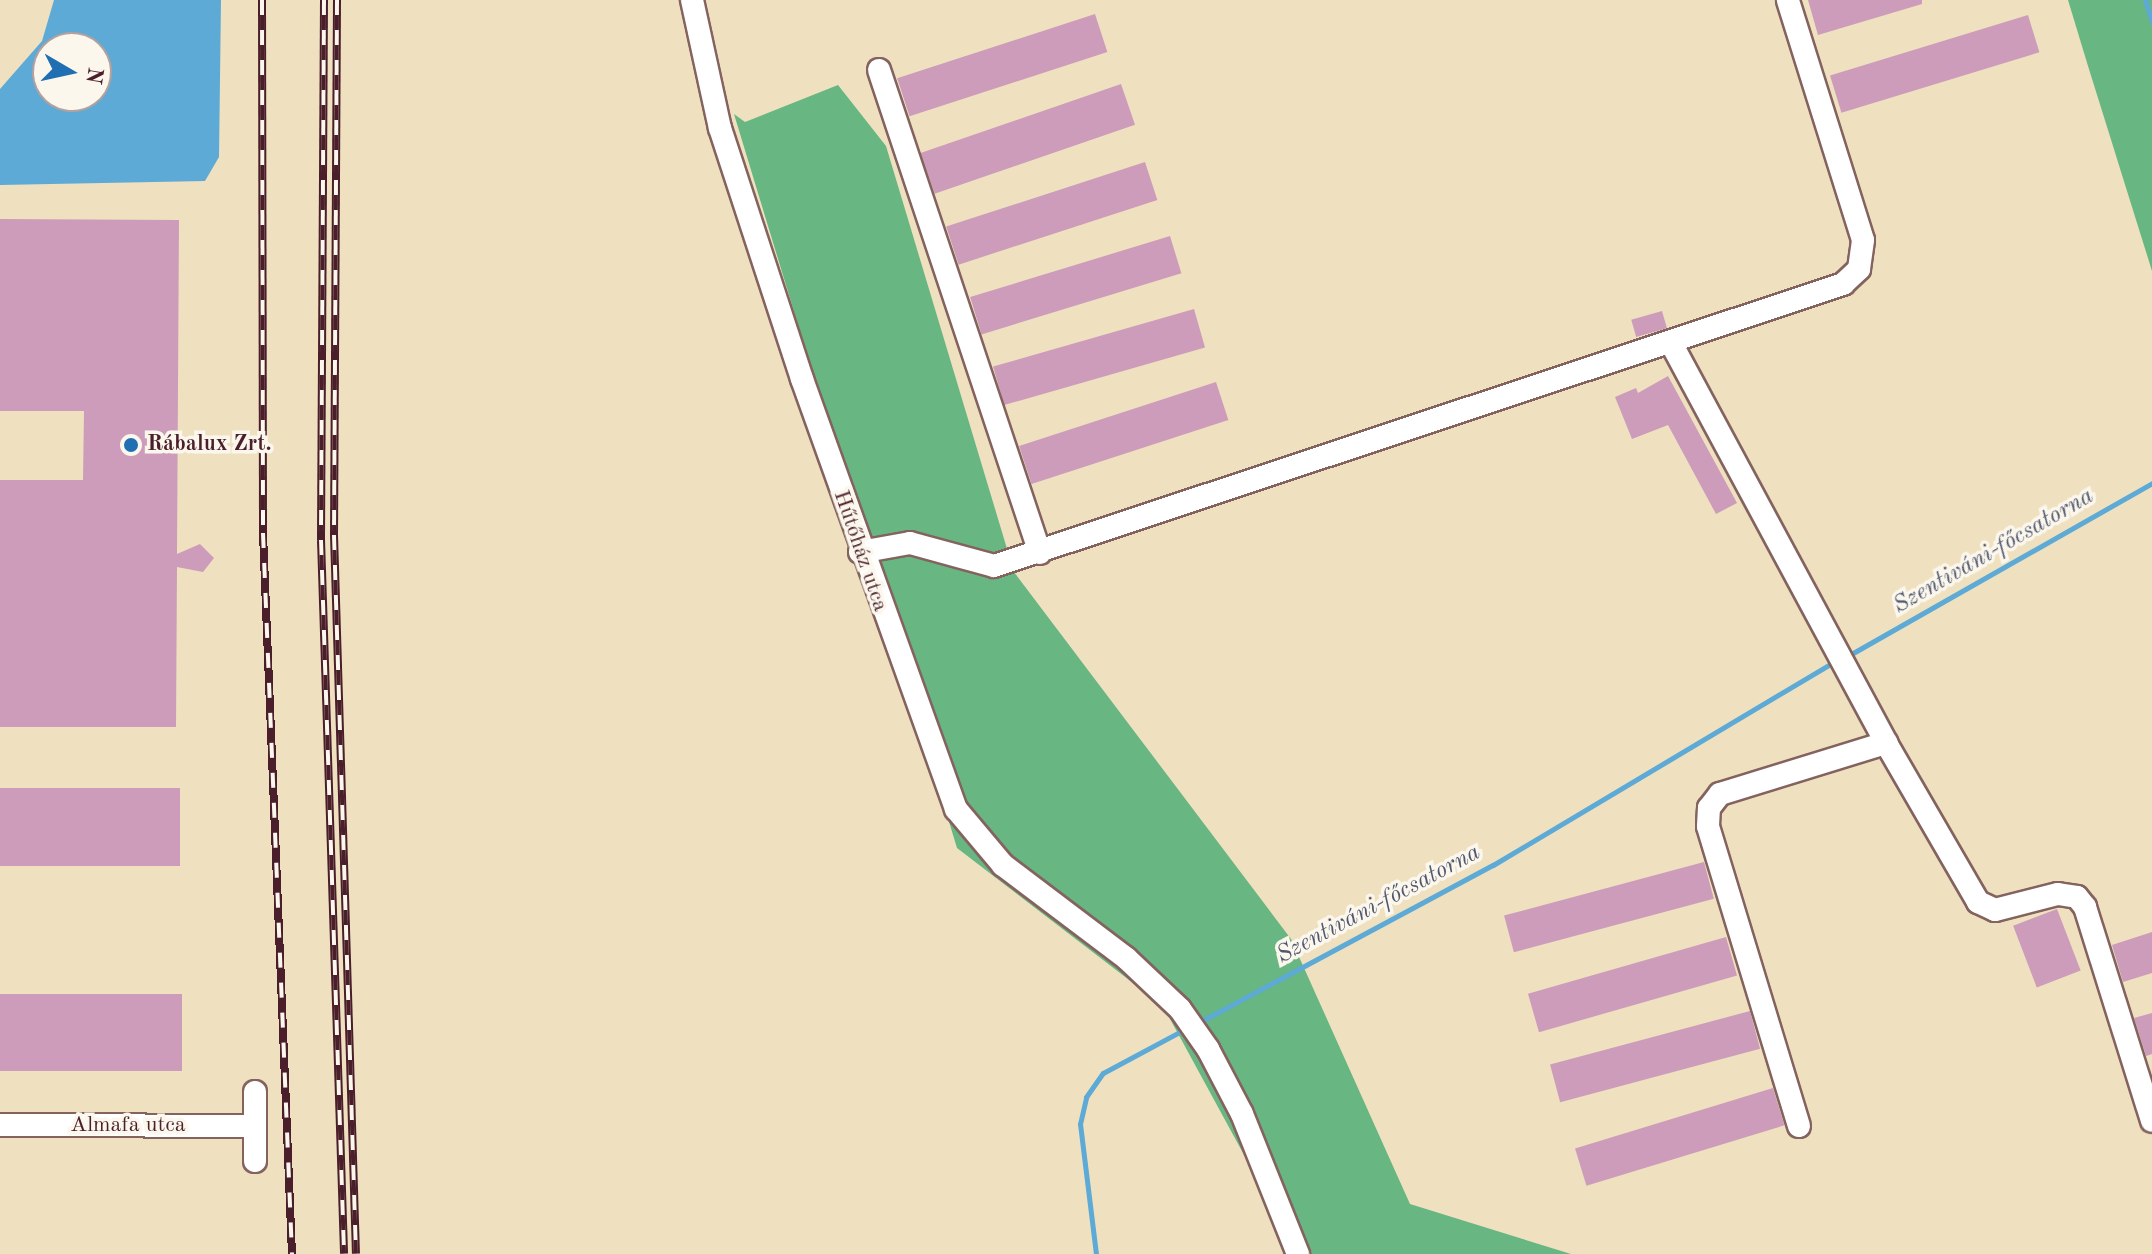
<!DOCTYPE html>
<html>
<head>
<meta charset="utf-8">
<style>
	body { margin:0 }
	#map { position:relative; width:2152px; height:1254px; overflow:hidden; background:#efe0c0; font-family:"Old Standard TT",serif }
	div>[style] { position:absolute }
	[style*='--x'] { left:calc(var(--x)*1px); top:calc(var(--y)*1px); width:calc(var(--w)*1px); rotate:calc(var(--a)*1deg) }
	.forest>* { inset:0; background:#68b681 }
	.water>* { inset:0; background:#5caad5 }
	.stream>* { height:5px; margin:-2.5px; padding:0 2.5px; transform-origin:2.5px; border-radius:2.5px; background:#5caad5 }
	.building>* { inset:0; background:#cc9cba; transform-origin:0 0 }
	.roads { filter:drop-shadow(2px 0 #84635f) drop-shadow(-2px 0 #84635f) drop-shadow(0 2px #84635f) drop-shadow(0 -2px #84635f) }
	.minor>* { height:22px; margin:-11px; padding:0 11px; transform-origin:11px; border-radius:11px; background:#fff }
	.rail>* { height:8px; margin-top:-4px; transform-origin:0; background:repeating-linear-gradient(90deg,#fbf7ec 0 15px,#4a1f2b 0 30px); box-sizing:border-box; border-block:2px solid #4a1f2b }
	.dots>* { width:22px; height:22px; translate:-50% -50%; box-sizing:border-box; border:4px solid #fbf7ec; border-radius:50% }
	span { translate:-50% -50%; white-space:nowrap; text-align:center; line-height:1.15; -webkit-text-stroke:7px #fbf7ec; paint-order:stroke }
	.poi-label { font-size:22px; color:#4a1f2b; font-weight:700 }
	.left { translate:0 -50%; text-align:left }
	.street-label { font-size:22px; color:#4a1f2b }
	.water-label { font-size:24px; color:#51576f; font-style:italic }
	.north { position:absolute; left:32px; top:32px; width:80px; height:80px; box-sizing:border-box; background:#fbf7ec; border:2px solid #b4a19f; border-radius:50%; rotate:99deg; font-size:22px; font-weight:700; line-height:32px; text-align:center; color:#4a1f2b }
	.north::after { content:''; display:block; margin:auto; width:28px; height:36px; background:#1f6fb2; clip-path:polygon(50% 0,100% 100%,50% 72%,0 100%) }
</style>
</head>
<body>
<div id="map">
	<div class="forest">
		<i style="clip-path:polygon(2068px 0,2152px 0,2152px 271px,2088px 66px)"></i>
		<i style="clip-path:polygon(838px 85px,886px 146px,1014px 572px,1291px 939px,1410px 1204px,1571px 1254px,1298px 1254px,1163px 1006px,957px 848px,734px 114px,745px 122px)"></i>
	</div>
	<div class="water">
		<i style="clip-path:polygon(evenodd,54px 0,221px 0,219px 157px,205px 181px,0 185px,0 89px,42px 41px,54px 0,96px 48px,96px 96px,48px 96px,48px 48px,96px 48px)"></i>
	</div>
	<div class="stream">
		<i style="--x:2145;--y:0;--w:23;--a:72"></i>
		<i style="--x:1853;--y:653;--w:344;--a:-29.6"></i>
		<i style="--x:1196;--y:1024;--w:337;--a:-28.2"></i>
		<i style="--x:1493;--y:865;--w:390;--a:-30.8"></i>
		<i style="--x:1096;--y:1254;--w:131;--a:-97"></i>
		<i style="--x:1080;--y:1124;--w:28;--a:-77"></i>
		<i style="--x:1086;--y:1097;--w:29;--a:-55"></i>
		<i style="--x:1103;--y:1073;--w:95;--a:-28.2"></i>
	</div>
	<div class="building">
		<i style="clip-path:polygon(1808px 0,1922px 0,1922px 4px,1818px 35px)"></i>
		<i style="left:1095px;top:14px;width:40px;height:208px;rotate:72deg"></i>
		<i style="left:2028px;top:15px;width:39px;height:207px;rotate:73deg"></i>
		<i style="left:1121px;top:84px;width:43px;height:212px;rotate:71deg"></i>
		<i style="left:1145px;top:162px;width:40px;height:209px;rotate:72deg"></i>
		<i style="clip-path:polygon(0 219px,179px 220px,177px 554px,200px 544px,214px 558px,203px 572px,177px 567px,176px 727px,0 727px,0 480px,83px 480px,84px 411px,0 411px)"></i>
		<i style="left:1170px;top:236px;width:39px;height:209px;rotate:73deg"></i>
		<i style="left:1194px;top:309px;width:40px;height:209px;rotate:74deg"></i>
		<i style="left:1662px;top:311px;width:18px;height:32px;rotate:74deg"></i>
		<i style="clip-path:polygon(1668px 376px,1737px 503px,1716px 514px,1668px 425px,1632px 439px,1615px 397px,1636px 388px,1638px 393px)"></i>
		<i style="left:1216px;top:382px;width:40px;height:207px;rotate:72deg"></i>
		<i style="left:0;top:788px;width:180px;height:78px"></i>
		<i style="left:1704px;top:862px;width:38px;height:207px;rotate:75deg"></i>
		<i style="left:2057px;top:909px;width:66px;height:47px;rotate:69deg"></i>
		<i style="clip-path:polygon(2152px 932px,2152px 973px,2123px 982px,2112px 945px)"></i>
		<i style="left:1726px;top:937px;width:40px;height:206px;rotate:74deg"></i>
		<i style="left:0;top:994px;width:182px;height:77px"></i>
		<i style="left:1750px;top:1011px;width:39px;height:207px;rotate:75deg"></i>
		<i style="clip-path:polygon(2152px 1013px,2152px 1054px,2146px 1056px,2134px 1018px)"></i>
		<i style="left:1773px;top:1088px;width:39px;height:207px;rotate:73deg"></i>
	</div>
	<div class="roads">
		<div class="minor">
			<i style="--x:692;--y:0;--w:131;--a:77.7"></i>
			<i style="--x:720;--y:128;--w:264;--a:71.9"></i>
			<i style="--x:802;--y:379;--w:457;--a:70.3"></i>
			<i style="--x:956;--y:809;--w:73;--a:50"></i>
			<i style="--x:1003;--y:865;--w:154;--a:37.1"></i>
			<i style="--x:1126;--y:958;--w:74;--a:43.4"></i>
			<i style="--x:1180;--y:1009;--w:49;--a:55"></i>
			<i style="--x:1208;--y:1049;--w:73;--a:62.4"></i>
			<i style="--x:1242;--y:1114;--w:151;--a:68.2"></i>
			<i style="--x:879;--y:70;--w:509;--a:71.57"></i>
			<i style="--x:1671;--y:343;--w:454;--a:61.7"></i>
			<i style="--x:1886;--y:743;--w:184;--a:59.9"></i>
			<i style="--x:1978;--y:902;--w:19;--a:25"></i>
			<i style="--x:1995;--y:910;--w:65;--a:-14.3"></i>
			<i style="--x:2058;--y:894;--w:19;--a:9"></i>
			<i style="--x:2077;--y:897;--w:13;--a:51"></i>
			<i style="--x:2085;--y:907;--w:224;--a:72.6"></i>
			<i style="--x:860;--y:552;--w:51;--a:-10.2"></i>
			<i style="--x:910;--y:543;--w:87;--a:15.3"></i>
			<i style="--x:994;--y:566;--w:895;--a:-18.37"></i>
			<i style="--x:1843;--y:284;--w:22;--a:-43"></i>
			<i style="--x:1859;--y:269;--w:29;--a:-82"></i>
			<i style="--x:1863;--y:240;--w:251;--a:-107.4"></i>
			<i style="--x:0;--y:1125;--w:255;--a:0.2"></i>
			<i style="--x:1799;--y:1126;--w:313;--a:-106.9"></i>
			<i style="--x:1708;--y:826;--w:18;--a:-87"></i>
			<i style="--x:1709;--y:808;--w:18;--a:-52"></i>
			<i style="--x:1720;--y:794;--w:174;--a:-17.1"></i>
			<i style="--x:255;--y:1161;--w:69;--a:-90"></i>
		</div>
	</div>
	<div class="rail">
		<i style="--x:262;--y:0;--w:533;--a:89.89"></i>
		<i style="--x:263;--y:533;--w:722;--a:87.7"></i>
		<i style="--x:324;--y:0;--w:540;--a:90.32"></i>
		<i style="--x:321;--y:540;--w:714;--a:88.15"></i>
		<i style="--x:337;--y:0;--w:535;--a:90.32"></i>
		<i style="--x:334;--y:535;--w:719;--a:88.25"></i>
	</div>
	<div class="dots">
		<i style="left:131px;top:445px;background:#1f6fb2"></i>
	</div>
	<div class="poi-label">
		<span class="left" style="left:147px;top:445px">Rábalux Zrt.</span>
	</div>
	<div class="street-label">
		<span style="left:860px;top:551px;rotate:71deg">Hűtőház utca</span>
		<span style="left:128px;top:1126px">Almafa utca</span>
	</div>
	<div class="water-label">
		<span style="left:1994px;top:552px;rotate:-30deg">Szentiváni-főcsatorna</span>
		<span style="left:1379px;top:905px;rotate:-28deg">Szentiváni-főcsatorna</span>
	</div>
	<div class="north">N</div>
</div>
</body>
</html>
